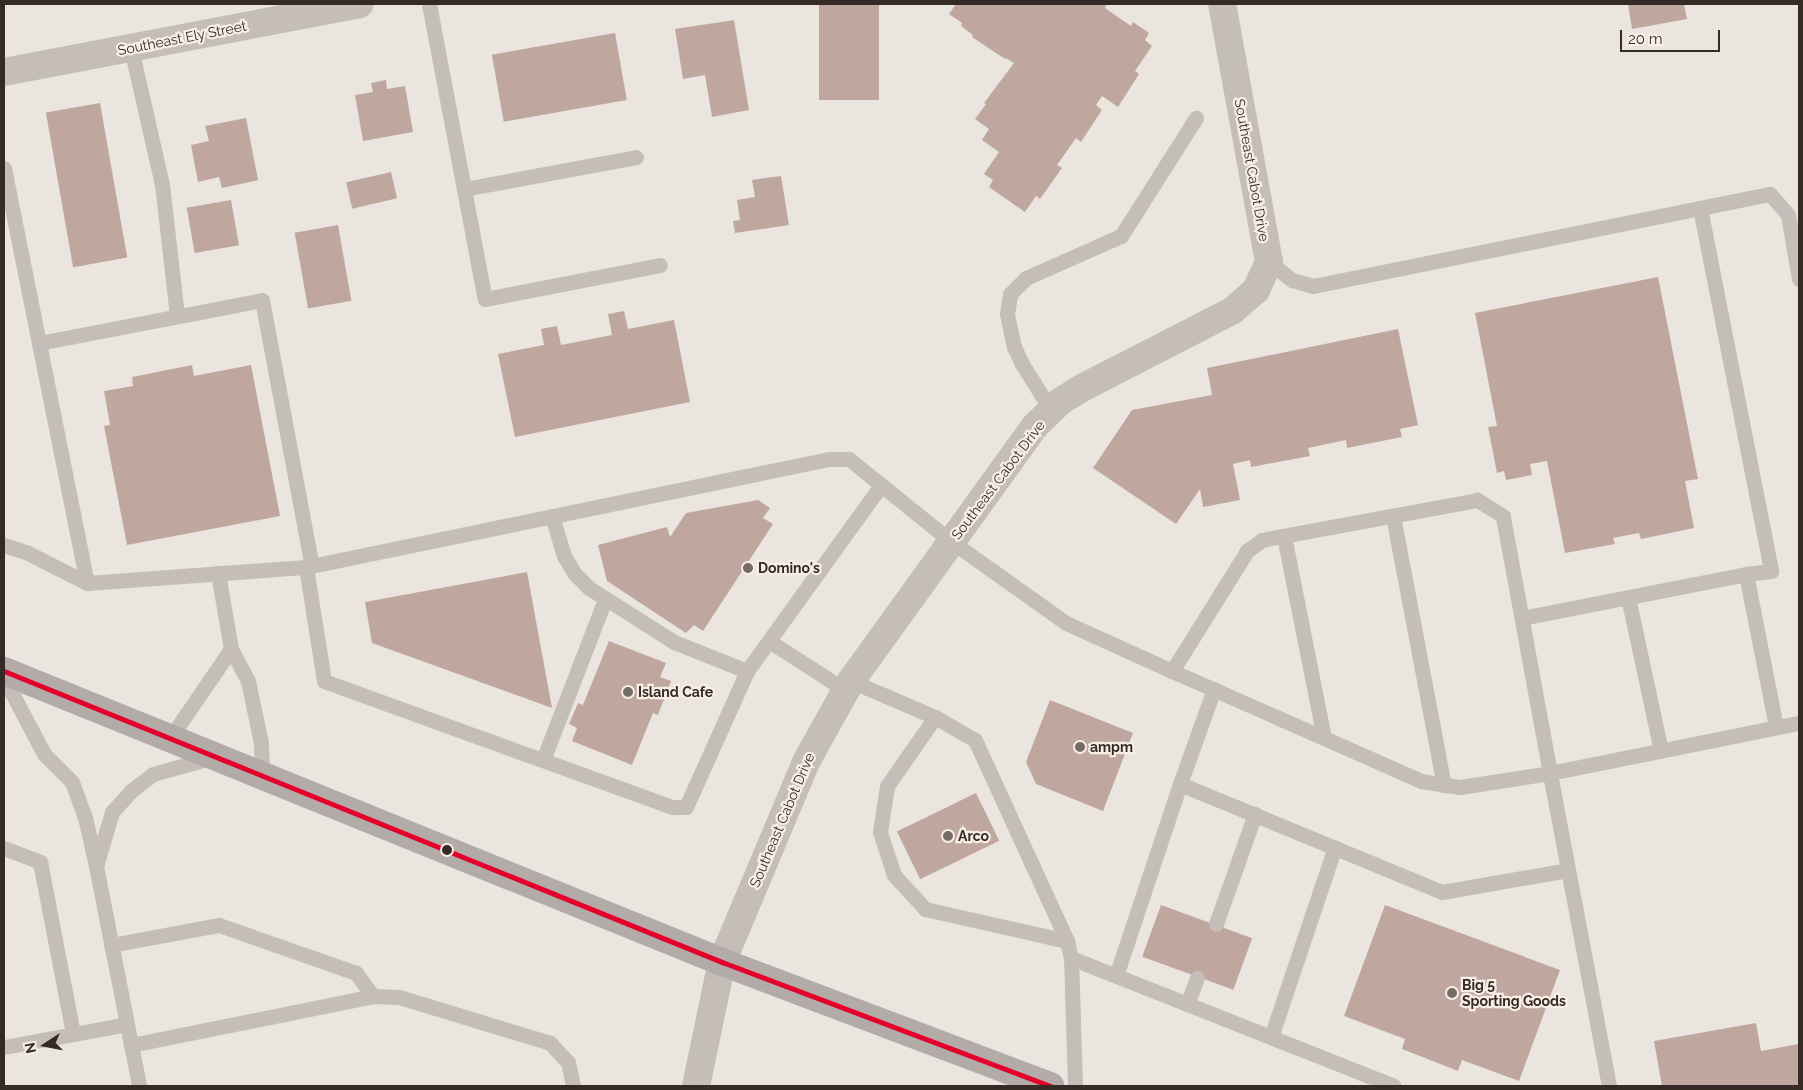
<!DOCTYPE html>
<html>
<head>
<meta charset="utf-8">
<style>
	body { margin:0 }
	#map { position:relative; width:1803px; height:1090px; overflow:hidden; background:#ebe5df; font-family:Raleway,sans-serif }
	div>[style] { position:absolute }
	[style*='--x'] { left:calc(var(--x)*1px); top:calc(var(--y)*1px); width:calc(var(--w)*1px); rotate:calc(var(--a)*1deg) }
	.building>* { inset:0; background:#bfa7a0; transform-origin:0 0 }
	.service>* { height:15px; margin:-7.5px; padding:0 7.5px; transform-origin:7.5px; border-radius:7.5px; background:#c4bdb8 }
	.minor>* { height:28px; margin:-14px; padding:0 14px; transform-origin:14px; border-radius:14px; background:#c4bdb8 }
	.primary>* { height:28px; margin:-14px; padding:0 14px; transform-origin:14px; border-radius:14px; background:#b3aba7 }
	.bus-1>* { height:5px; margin:-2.5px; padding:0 2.5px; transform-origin:2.5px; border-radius:2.5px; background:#e4002b }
	.dots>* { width:14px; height:14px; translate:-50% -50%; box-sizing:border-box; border:2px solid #f9eee5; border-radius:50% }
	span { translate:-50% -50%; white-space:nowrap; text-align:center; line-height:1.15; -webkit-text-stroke:4.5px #f9eee5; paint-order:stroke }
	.street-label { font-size:14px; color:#352a26 }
	.poi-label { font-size:14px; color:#352a26; font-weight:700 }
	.left { translate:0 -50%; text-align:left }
	.frame { position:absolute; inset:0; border:5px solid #352a26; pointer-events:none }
	.north { position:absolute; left:20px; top:1020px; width:50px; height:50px; -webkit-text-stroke:4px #f9eee5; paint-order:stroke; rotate:259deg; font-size:14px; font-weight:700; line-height:20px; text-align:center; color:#352a26 }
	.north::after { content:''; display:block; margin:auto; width:18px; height:22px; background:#352a26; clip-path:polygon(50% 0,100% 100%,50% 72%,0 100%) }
	.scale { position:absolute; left:1620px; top:30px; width:100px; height:22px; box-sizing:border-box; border:2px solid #352a26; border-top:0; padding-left:6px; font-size:15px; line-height:18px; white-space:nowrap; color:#352a26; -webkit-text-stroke:4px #f9eee5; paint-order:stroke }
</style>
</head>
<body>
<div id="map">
	<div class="building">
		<i style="left:819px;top:4px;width:60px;height:96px"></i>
		<i style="clip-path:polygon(956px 4px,1106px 4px,1105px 8px,1131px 26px,1133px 22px,1149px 33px,1145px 40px,1152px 46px,1135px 71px,1139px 74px,1118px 107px,1102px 96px,1096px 105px,1102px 110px,1081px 142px,1076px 138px,1057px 165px,1062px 168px,1040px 199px,1036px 196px,1025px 212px,989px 187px,993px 180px,984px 174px,999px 152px,982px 140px,989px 129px,975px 119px,986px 104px,984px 103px,1014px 63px,1006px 58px,1005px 59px,972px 37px,973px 35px,961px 26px,962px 23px,949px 14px)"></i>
		<i style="clip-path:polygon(1628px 4px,1684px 4px,1687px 19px,1632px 29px)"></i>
		<i style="clip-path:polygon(734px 20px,749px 110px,712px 117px,705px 75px,683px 79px,675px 29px)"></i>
		<i style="left:615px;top:33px;width:68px;height:125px;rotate:80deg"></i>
		<i style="clip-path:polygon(386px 80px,387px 89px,405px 86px,413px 132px,363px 141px,355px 95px,373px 92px,371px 83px)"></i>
		<i style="left:100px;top:103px;width:157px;height:55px;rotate:80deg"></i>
		<i style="clip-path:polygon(246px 118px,258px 180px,222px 188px,219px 177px,198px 182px,191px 145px,209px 141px,205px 126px)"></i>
		<i style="left:391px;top:172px;width:27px;height:46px;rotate:77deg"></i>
		<i style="clip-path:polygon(781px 176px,789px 225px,735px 233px,733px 221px,740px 220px,737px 200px,755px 197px,752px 180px)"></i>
		<i style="left:231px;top:200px;width:46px;height:45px;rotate:80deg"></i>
		<i style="left:338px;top:225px;width:77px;height:44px;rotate:80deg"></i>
		<i style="clip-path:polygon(1658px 277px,1698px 479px,1685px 481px,1694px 528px,1641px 539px,1639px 533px,1613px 538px,1615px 544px,1565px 553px,1547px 461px,1530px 464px,1532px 475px,1506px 480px,1504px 471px,1497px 473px,1488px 427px,1497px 426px,1475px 313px)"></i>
		<i style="clip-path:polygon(624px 311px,628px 329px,674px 320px,690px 402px,515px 437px,498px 354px,544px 345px,541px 329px,557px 326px,561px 345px,612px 335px,608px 314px)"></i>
		<i style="clip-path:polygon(1398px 329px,1418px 425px,1400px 429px,1402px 437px,1347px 448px,1346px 440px,1308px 448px,1310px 456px,1251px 467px,1250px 460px,1233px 464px,1240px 500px,1203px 507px,1200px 489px,1176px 524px,1093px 468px,1132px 410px,1212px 395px,1207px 368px)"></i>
		<i style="clip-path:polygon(192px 365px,194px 376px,251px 365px,280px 516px,127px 545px,104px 426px,110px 425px,104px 391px,133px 386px,132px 377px)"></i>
		<i style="clip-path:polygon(758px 500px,770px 508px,763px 518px,773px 524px,703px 631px,694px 625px,686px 633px,607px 581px,598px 545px,667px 527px,670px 537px,686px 513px)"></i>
		<i style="clip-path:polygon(527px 572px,552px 708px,372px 643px,365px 602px)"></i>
		<i style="clip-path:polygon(609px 641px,666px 663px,660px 677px,671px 681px,658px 715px,653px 713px,632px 765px,572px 741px,577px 728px,569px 724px,578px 703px,583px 705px)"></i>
		<i style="clip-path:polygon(1050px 700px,1133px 733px,1103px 811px,1036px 784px,1026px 762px)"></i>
		<i style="left:976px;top:793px;width:53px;height:88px;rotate:64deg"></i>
		<i style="left:1161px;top:905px;width:97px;height:55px;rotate:20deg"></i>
		<i style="clip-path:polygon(1385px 905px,1560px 970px,1519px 1081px,1462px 1060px,1458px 1071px,1402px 1049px,1405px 1039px,1344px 1016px)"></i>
		<i style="clip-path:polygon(1756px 1023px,1761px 1051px,1799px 1044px,1799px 1086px,1662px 1086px,1654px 1041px)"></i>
	</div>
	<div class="service">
		<i style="--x:429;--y:4;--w:300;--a:79.3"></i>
		<i style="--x:485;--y:299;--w:178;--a:-11"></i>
		<i style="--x:131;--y:48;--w:139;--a:77.2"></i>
		<i style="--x:162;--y:184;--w:133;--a:83.5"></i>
		<i style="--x:4;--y:168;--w:423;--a:78.7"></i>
		<i style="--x:464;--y:189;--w:175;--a:-10.5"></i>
		<i style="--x:1700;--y:208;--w:370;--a:78.9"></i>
		<i style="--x:1771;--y:571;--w:25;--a:173"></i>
		<i style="--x:1269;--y:262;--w:29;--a:38"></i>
		<i style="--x:1292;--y:280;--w:22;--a:16"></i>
		<i style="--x:1313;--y:286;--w:466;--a:-11.4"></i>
		<i style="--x:1770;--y:194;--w:28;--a:49"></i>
		<i style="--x:1788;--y:215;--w:65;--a:80.2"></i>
		<i style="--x:39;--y:343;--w:227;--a:-10.9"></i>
		<i style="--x:262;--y:300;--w:271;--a:79.4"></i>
		<i style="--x:1051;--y:410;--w:54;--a:-122.2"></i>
		<i style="--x:1022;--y:364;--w:19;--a:-115"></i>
		<i style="--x:1014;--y:347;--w:34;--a:-102"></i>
		<i style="--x:1007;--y:314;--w:20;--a:-81"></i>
		<i style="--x:1010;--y:294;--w:23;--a:-45"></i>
		<i style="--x:1026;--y:278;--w:104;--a:-23.9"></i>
		<i style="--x:1121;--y:236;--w:140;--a:-57.6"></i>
		<i style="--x:552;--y:516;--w:42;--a:73.3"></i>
		<i style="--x:564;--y:556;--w:21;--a:59"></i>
		<i style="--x:575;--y:574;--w:20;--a:45"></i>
		<i style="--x:589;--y:588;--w:101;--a:32.4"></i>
		<i style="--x:674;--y:642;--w:79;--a:21.7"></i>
		<i style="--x:1393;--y:516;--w:274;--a:79.3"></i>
		<i style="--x:1284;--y:536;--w:206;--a:78.8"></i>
		<i style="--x:4;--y:545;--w:23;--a:18"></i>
		<i style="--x:26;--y:552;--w:68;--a:26.9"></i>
		<i style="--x:87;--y:583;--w:220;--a:-4.2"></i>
		<i style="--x:306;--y:567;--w:534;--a:-11.67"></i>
		<i style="--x:829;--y:459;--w:20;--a:0"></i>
		<i style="--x:849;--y:459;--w:132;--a:38.9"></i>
		<i style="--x:952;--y:542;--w:140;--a:35.4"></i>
		<i style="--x:1066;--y:623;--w:116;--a:24.4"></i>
		<i style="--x:1172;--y:671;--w:272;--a:23.8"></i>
		<i style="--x:1421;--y:781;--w:39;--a:9"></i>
		<i style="--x:1460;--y:787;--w:91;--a:-8.8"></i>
		<i style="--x:1550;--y:773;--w:261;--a:-100.4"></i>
		<i style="--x:1503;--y:516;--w:31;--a:-148"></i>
		<i style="--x:1477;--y:500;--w:219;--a:169.5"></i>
		<i style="--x:1262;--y:540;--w:19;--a:144"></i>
		<i style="--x:1247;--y:551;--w:142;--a:122"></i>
		<i style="--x:306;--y:567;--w:115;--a:81"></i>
		<i style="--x:324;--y:681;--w:371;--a:19.9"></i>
		<i style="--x:673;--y:807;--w:13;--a:0"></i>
		<i style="--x:686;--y:807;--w:149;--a:-65.8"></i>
		<i style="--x:747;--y:671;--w:229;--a:-54.2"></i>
		<i style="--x:218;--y:573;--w:77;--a:80.3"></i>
		<i style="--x:231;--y:649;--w:36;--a:62"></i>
		<i style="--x:248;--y:681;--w:63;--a:78.2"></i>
		<i style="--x:261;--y:743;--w:32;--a:88"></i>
		<i style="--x:1628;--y:597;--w:157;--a:77.9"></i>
		<i style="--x:1522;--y:618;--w:228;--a:-11.1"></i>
		<i style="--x:1746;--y:574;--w:156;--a:78.9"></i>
		<i style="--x:769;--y:641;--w:90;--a:32.8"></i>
		<i style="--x:4;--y:678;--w:86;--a:62.2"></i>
		<i style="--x:44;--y:754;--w:40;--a:45"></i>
		<i style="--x:72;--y:782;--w:37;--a:70"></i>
		<i style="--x:85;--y:817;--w:50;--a:77.3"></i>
		<i style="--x:96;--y:866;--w:56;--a:-73.5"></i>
		<i style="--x:112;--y:812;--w:30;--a:-48"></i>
		<i style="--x:132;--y:790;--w:26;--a:-37"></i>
		<i style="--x:153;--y:774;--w:52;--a:-15.6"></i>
		<i style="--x:203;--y:760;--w:12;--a:0"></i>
		<i style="--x:851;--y:681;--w:91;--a:23.2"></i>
		<i style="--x:935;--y:717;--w:46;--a:29.9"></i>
		<i style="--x:975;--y:740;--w:221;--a:65.4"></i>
		<i style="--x:1067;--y:941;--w:17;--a:77"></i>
		<i style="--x:1071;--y:958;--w:128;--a:88.2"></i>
		<i style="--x:1214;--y:689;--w:101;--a:109.7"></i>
		<i style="--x:1180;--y:784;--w:283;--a:22.4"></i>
		<i style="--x:1442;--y:892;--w:128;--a:-9.9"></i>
		<i style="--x:935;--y:717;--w:84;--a:124.8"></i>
		<i style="--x:887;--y:786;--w:47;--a:98.7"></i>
		<i style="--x:880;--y:832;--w:45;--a:72"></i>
		<i style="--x:894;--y:875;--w:46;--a:47.6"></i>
		<i style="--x:925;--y:909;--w:146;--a:12.7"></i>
		<i style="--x:170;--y:738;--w:108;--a:-55.6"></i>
		<i style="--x:543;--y:760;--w:173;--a:-68.9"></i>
		<i style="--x:4;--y:848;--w:39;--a:21"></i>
		<i style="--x:40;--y:862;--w:175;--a:79.1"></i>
		<i style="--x:96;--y:866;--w:224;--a:78.9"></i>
		<i style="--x:1216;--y:924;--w:117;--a:-70.5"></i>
		<i style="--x:111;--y:945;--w:110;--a:-10.5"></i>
		<i style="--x:219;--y:925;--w:145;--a:19.3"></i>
		<i style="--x:356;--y:973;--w:29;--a:54"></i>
		<i style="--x:1071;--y:958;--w:347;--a:21.6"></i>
		<i style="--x:1116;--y:976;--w:202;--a:-71.6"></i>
		<i style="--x:1187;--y:1004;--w:28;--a:-69"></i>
		<i style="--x:1271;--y:1037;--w:200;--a:-71.4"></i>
		<i style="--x:131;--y:1045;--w:247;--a:-11.4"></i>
		<i style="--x:373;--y:996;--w:26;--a:2"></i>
		<i style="--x:399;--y:997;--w:158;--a:16.9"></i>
		<i style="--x:550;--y:1043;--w:26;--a:47"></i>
		<i style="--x:568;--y:1062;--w:25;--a:78"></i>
		<i style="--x:4;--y:1047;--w:125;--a:-10.6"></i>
		<i style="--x:1609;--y:1086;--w:319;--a:-100.7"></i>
		<i style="--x:1550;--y:773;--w:254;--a:-11.4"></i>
	</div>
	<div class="minor">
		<i style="--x:4;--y:72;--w:362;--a:-10.8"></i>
		<i style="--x:696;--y:1086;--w:127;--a:-78.2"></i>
		<i style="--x:722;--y:962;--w:219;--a:-67.2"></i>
		<i style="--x:807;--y:760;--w:90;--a:-60.9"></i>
		<i style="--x:851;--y:681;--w:314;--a:-54.2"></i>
		<i style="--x:1035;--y:426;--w:36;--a:-44"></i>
		<i style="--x:1061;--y:401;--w:22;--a:-32"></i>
		<i style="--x:1080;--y:389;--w:171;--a:-27.2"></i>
		<i style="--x:1232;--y:311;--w:32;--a:-41"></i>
		<i style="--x:1256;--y:290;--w:31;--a:-65"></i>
		<i style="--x:1269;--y:262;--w:262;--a:-100.3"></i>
	</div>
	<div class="primary">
		<i style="--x:4;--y:671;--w:775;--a:22.06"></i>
		<i style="--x:722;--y:962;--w:351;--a:20.7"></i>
	</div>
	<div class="bus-1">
		<i style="--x:4;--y:671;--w:775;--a:22.06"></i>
		<i style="--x:722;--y:962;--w:351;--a:20.7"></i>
	</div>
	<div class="dots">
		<i style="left:748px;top:568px;background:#756b67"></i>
		<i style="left:628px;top:692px;background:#756b67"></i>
		<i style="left:1080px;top:747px;background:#756b67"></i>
		<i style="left:948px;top:836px;background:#756b67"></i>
		<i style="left:447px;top:850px;background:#352a26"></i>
		<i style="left:1452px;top:993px;background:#756b67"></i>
	</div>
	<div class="street-label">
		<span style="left:182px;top:38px;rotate:-11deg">Southeast Ely Street</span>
		<span style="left:1252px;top:170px;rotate:80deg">Southeast Cabot Drive</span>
		<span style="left:998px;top:480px;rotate:-53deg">Southeast Cabot Drive</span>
		<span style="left:782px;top:820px;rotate:-67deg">Southeast Cabot Drive</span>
	</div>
	<div class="poi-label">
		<span class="left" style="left:758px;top:568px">Domino's</span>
		<span class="left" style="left:638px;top:692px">Island Cafe</span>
		<span class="left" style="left:1090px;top:747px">ampm</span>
		<span class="left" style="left:958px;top:836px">Arco</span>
		<span class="left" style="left:1462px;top:993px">Big 5<br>Sporting Goods</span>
	</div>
	<div class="frame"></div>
	<div class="north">N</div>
	<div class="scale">20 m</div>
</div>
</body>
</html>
